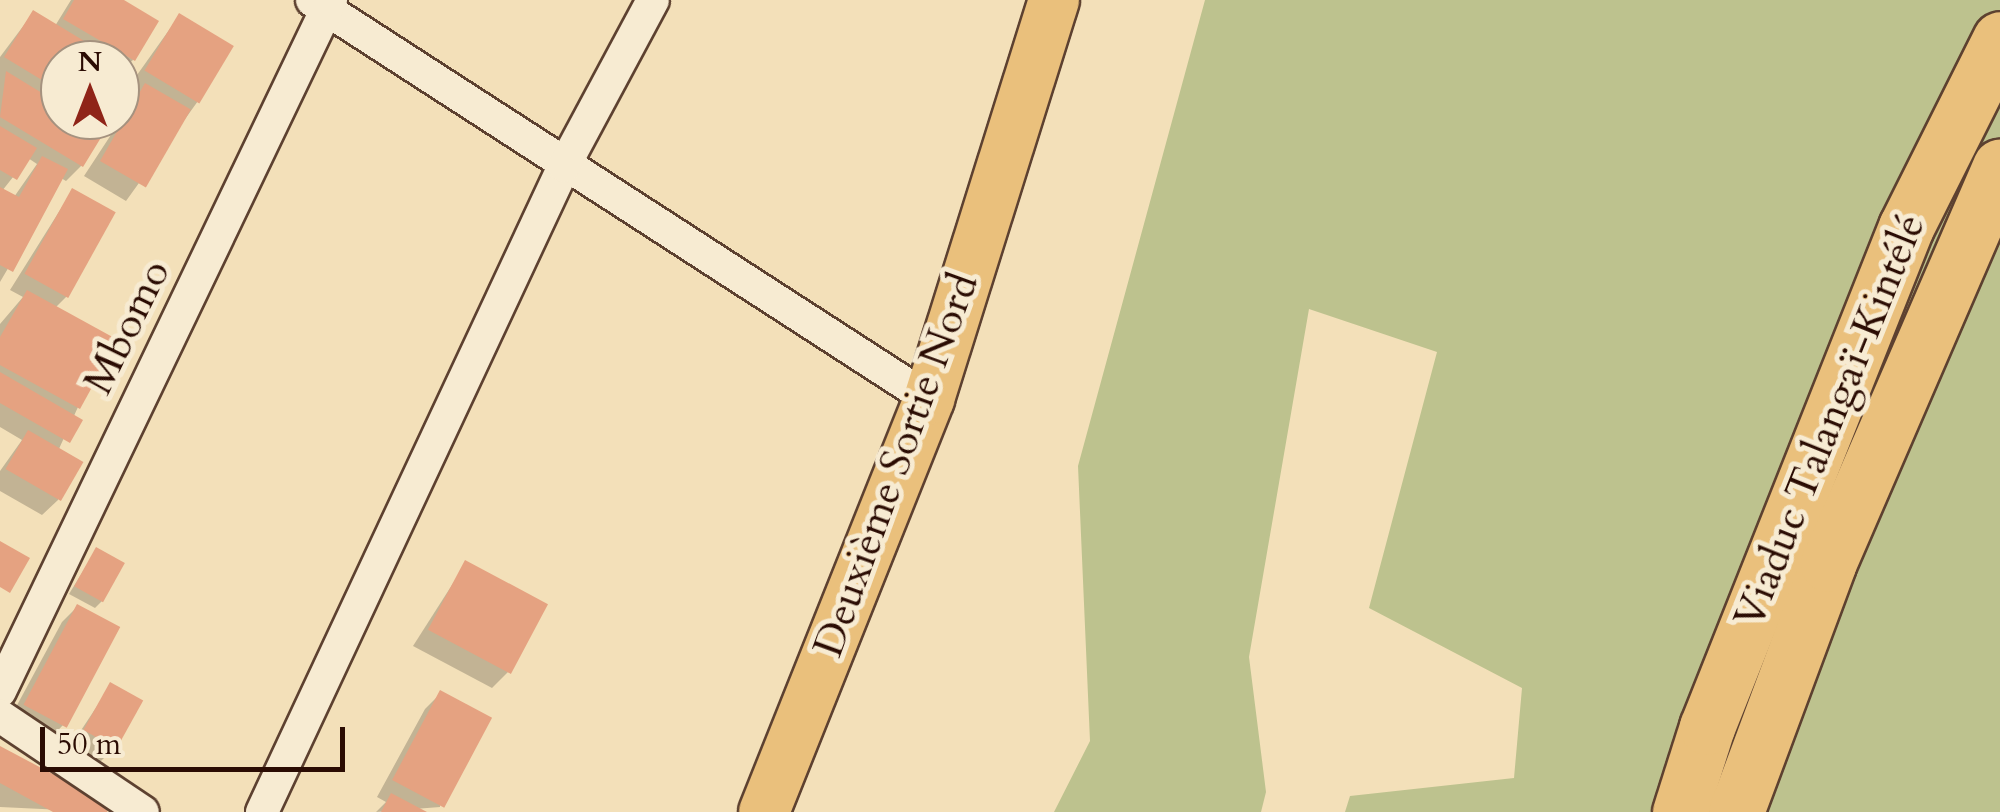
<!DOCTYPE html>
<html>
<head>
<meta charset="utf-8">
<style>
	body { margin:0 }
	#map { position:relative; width:2000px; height:812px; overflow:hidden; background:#f3e0b9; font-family:Cardo,serif }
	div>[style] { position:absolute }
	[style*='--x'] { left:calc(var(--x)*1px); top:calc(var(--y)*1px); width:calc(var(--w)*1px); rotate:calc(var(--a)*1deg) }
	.green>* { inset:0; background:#bdc28e }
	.shadow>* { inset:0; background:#0003 }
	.building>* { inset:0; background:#e5a281; transform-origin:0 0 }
	.roads { filter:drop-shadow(2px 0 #5d4130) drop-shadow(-2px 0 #5d4130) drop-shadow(0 2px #5d4130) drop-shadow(0 -2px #5d4130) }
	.street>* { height:32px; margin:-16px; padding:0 16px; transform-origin:16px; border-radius:16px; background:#f7ebd2 }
	.primary>* { height:50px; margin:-25px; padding:0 25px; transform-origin:25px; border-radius:25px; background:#eac07c }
	.highway>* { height:55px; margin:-27.5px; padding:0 27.5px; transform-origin:27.5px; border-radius:27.5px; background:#eac07c }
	span { translate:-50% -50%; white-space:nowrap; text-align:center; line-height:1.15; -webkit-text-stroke:10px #f7ebd2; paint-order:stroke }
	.street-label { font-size:42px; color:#2b0c03 }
	.north { position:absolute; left:40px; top:40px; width:100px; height:100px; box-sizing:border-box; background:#f7ebd2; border:2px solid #a5927f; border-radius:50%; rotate:0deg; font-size:28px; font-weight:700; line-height:40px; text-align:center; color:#2b0c03 }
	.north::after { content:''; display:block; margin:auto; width:35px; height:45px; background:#8f2418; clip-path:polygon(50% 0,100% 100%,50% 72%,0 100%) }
	.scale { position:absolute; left:40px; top:727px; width:305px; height:45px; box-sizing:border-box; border:5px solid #2b0c03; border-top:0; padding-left:12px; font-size:30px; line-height:35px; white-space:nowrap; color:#2b0c03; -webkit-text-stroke:8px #f7ebd2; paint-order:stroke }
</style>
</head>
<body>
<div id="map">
	<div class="green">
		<i style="clip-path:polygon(1205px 0,2000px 0,2000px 812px,1345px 812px,1350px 796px,1514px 778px,1522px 688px,1369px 608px,1437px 352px,1309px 309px,1249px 657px,1266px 792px,1261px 812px,1054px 812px,1090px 741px,1078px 466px)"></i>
	</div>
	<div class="shadow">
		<i style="clip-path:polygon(evenodd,71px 0,120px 0,133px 60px,125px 67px,137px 75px,179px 16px,198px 101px,126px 201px,84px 176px,139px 92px,127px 84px,120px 96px,120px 60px,60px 60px,60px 120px,106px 120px,81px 166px,66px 181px,61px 178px,0 282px,0 57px,33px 13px,55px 26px,71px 0,28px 158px,37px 164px,14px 197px,2px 191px,28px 158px)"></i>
		<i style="clip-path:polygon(72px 191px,67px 296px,55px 308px,78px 407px,58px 451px,58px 500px,42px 515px,0 491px,0 471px,22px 440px,0 427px,0 324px,23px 297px,10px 290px)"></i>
		<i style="clip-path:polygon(96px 550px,102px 601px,95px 608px,69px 594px)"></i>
		<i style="clip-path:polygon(466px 563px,508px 672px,492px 688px,413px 646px)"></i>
		<i style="clip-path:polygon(77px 607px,63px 725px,48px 741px,9px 720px,62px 622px)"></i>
		<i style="clip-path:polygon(111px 685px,115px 747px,99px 763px,70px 747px)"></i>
		<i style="clip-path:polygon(441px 693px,440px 807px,376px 812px,386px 802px,377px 797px,425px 709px)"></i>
		<i style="clip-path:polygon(0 748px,105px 812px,0 807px)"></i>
	</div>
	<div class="building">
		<i style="clip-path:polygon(74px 0,124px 0,159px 21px,135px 61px,63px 19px)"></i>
		<i style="clip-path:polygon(33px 10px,99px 50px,93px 60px,60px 60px,60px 91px,4px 57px)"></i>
		<i style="left:179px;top:13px;width:64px;height:67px;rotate:31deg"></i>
		<i style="clip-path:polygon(120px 62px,137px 72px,120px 101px)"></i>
		<i style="clip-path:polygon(6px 71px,60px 104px,60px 120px,87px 120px,105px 131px,83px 167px,0 117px)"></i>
		<i style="left:145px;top:83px;width:53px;height:90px;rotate:30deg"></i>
		<i style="clip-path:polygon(0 126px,37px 148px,17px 180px,0 170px)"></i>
		<i style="clip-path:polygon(42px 156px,68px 169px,13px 272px,0 265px,0 187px,19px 197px)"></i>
		<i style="left:72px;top:188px;width:50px;height:98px;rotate:29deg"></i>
		<i style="clip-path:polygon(27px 290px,118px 340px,80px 409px,0 365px,0 337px)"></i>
		<i style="clip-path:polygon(0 372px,83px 420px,70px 443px,0 403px)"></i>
		<i style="left:28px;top:430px;width:64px;height:45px;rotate:30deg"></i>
		<i style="clip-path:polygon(0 541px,30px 558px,10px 593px,0 587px)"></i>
		<i style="left:96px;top:547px;width:33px;height:45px;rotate:29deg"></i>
		<i style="left:465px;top:560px;width:94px;height:79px;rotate:28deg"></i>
		<i style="left:77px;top:604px;width:49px;height:114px;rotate:28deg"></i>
		<i style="left:110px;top:682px;width:38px;height:55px;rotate:29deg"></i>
		<i style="left:440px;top:690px;width:59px;height:102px;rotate:28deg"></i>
		<i style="clip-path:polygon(0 746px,111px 805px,107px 812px,53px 812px,0 783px)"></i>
		<i style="clip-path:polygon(391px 793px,427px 812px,381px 812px)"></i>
	</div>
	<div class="roads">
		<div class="street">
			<i style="--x:312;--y:0;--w:735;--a:32.89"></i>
			<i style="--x:0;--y:691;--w:766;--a:-64.4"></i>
			<i style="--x:0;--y:716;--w:172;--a:33.9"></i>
			<i style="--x:262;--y:812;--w:713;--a:-64.94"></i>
			<i style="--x:564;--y:166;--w:188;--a:-61.8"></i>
		</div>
		<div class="primary">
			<i style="--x:764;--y:812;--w:445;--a:-68.2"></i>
			<i style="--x:929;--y:399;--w:418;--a:-72.6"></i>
		</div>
		<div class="highway">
			<i style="--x:1680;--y:812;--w:89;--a:-72.4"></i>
			<i style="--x:1707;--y:727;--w:538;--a:-68.3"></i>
			<i style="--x:1906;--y:227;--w:210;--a:-63.4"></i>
			<i style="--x:1736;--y:812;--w:265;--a:-69.6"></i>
			<i style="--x:1828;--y:564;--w:433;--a:-66.6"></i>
		</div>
	</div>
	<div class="street-label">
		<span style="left:127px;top:327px;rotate:-64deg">Mbomo</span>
		<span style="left:1830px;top:421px;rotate:-68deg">Viaduc Talangaï-Kintélé</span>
		<span style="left:896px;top:465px;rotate:-70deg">Deuxième Sortie Nord</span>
	</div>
	<div class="north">N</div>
	<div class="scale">50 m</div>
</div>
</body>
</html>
